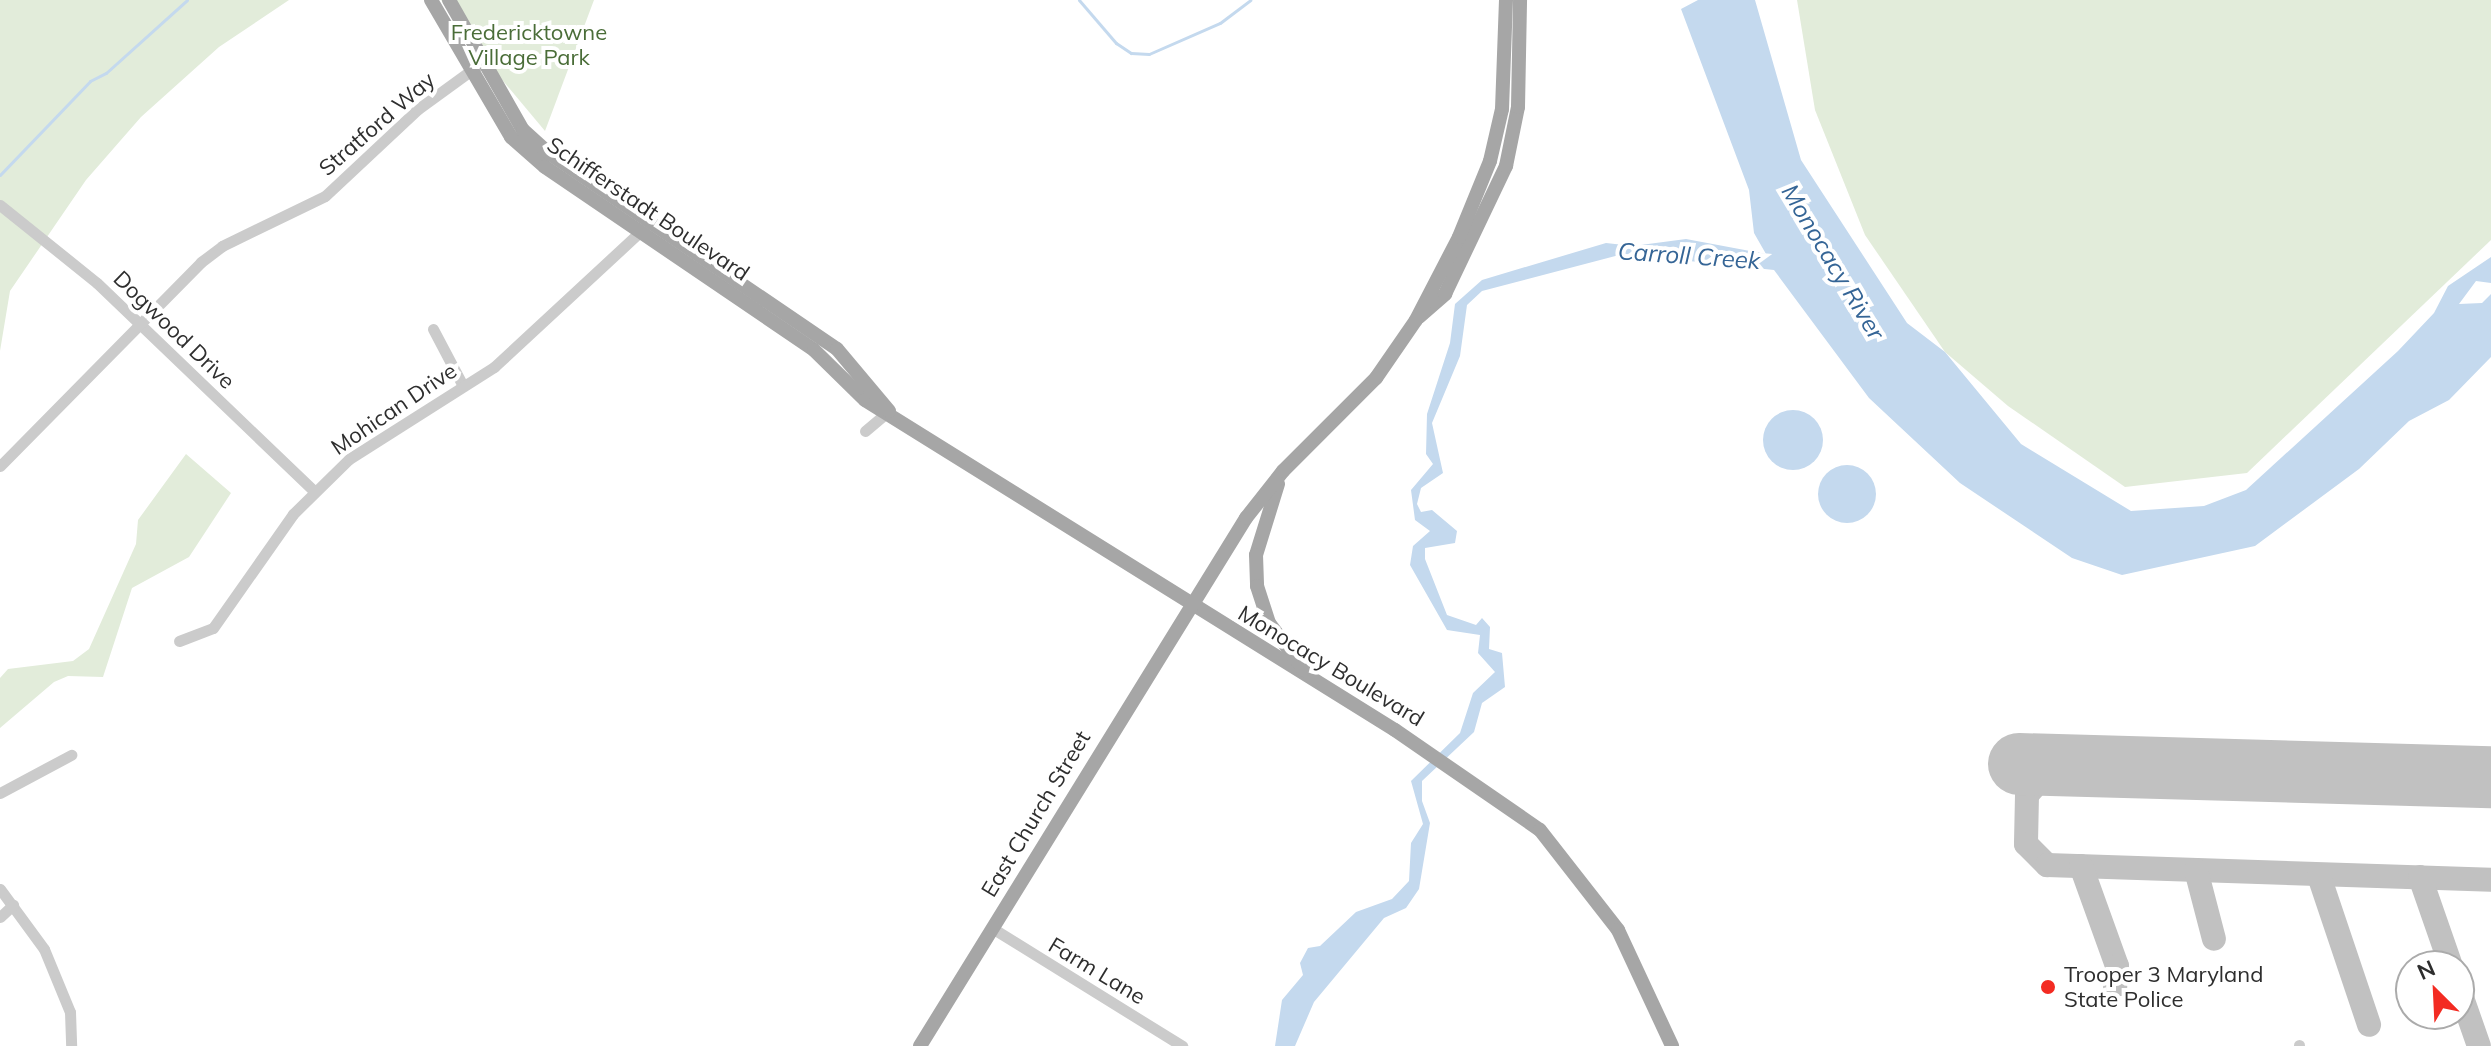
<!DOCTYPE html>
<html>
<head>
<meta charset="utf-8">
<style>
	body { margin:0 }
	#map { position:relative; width:2491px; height:1046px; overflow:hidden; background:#fff; font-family:Mulish,sans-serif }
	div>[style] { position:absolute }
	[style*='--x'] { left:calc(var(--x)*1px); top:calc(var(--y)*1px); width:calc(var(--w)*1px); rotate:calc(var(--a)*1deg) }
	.green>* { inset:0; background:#e2ecda }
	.water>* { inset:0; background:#c4d9ee }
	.round { border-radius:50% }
	.stream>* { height:3px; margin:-1.5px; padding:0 1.5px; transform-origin:1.5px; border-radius:1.5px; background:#c4d9ee }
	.taxiway>* { height:24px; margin:-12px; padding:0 12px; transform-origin:12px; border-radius:12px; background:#c1c1c1 }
	.runway>* { height:62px; margin:-31px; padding:0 31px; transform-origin:31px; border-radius:31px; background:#c1c1c1 }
	.minor>* { height:11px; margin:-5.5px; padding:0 5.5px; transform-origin:5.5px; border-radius:5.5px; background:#cbcbcb }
	.major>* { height:14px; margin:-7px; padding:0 7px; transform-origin:7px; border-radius:7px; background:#a6a6a6 }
	.dots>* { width:22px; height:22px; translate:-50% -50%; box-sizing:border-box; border:4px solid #fff; border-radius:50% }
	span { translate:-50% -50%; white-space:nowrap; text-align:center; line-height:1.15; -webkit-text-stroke:8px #fff; paint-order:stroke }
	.park-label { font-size:22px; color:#4a6d38 }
	.street-label { font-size:22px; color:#2e2e2e }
	.poi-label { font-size:22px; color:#2e2e2e }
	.left { translate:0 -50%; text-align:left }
	.water-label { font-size:24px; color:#356596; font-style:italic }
	.north { position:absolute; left:2395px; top:950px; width:80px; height:80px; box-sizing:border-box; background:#fff; border:2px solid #ababab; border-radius:50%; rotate:336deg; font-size:22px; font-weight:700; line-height:32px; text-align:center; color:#2e2e2e }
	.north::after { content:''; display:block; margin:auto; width:28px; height:36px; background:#f32b22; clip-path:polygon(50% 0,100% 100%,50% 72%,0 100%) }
</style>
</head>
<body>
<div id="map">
	<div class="green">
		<i style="clip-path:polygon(0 0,289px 0,219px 47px,141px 117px,86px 180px,10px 291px,0 351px)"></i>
		<i style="clip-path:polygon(441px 0,594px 0,545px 131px,462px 32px)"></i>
		<i style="clip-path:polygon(1797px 0,2491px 0,2491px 240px,2247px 473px,2125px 487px,2008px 406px,1945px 352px,1865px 235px,1815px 110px)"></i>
		<i style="clip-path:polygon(186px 454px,231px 493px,189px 557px,132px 588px,103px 677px,68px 676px,54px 682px,0 728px,0 678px,8px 669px,73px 661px,89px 649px,136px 544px,138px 520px)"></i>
	</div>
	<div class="water">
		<i style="clip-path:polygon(1698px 0,1755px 0,1801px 160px,1907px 323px,1945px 352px,2021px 444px,2131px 511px,2204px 506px,2246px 490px,2398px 351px,2434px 313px,2448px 286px,2491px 257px,2491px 283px,2476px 281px,2459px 304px,2482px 303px,2491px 294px,2491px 357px,2449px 400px,2409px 421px,2359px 469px,2255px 546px,2122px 575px,2072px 558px,1960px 483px,1869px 398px,1774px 270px,1623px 254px,1482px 291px,1467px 305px,1460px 356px,1432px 423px,1443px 473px,1421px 488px,1417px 504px,1421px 512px,1432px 510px,1457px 531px,1455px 543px,1425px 548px,1425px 559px,1447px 615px,1476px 625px,1482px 618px,1490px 627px,1489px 649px,1502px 653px,1505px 687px,1482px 703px,1474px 732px,1422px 781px,1422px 801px,1430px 823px,1419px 889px,1406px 908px,1384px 918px,1314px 1002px,1295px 1046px,1275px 1046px,1282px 1000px,1303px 975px,1300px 963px,1308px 948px,1320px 946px,1356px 912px,1392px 899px,1409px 881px,1411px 843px,1423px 824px,1411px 781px,1460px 733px,1473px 693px,1495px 672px,1478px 653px,1480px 635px,1447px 630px,1410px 565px,1413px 546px,1430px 531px,1415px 520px,1411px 490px,1433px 464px,1426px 454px,1427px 414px,1450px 343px,1455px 304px,1482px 280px,1606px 243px,1633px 246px,1686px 239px,1766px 254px,1754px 233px,1749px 190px,1681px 9px)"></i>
		<i class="round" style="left:1763px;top:410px;width:60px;height:60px"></i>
		<i class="round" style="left:1818px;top:465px;width:58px;height:58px"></i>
	</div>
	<div class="stream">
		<i style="--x:1079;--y:0;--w:57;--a:49.3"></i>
		<i style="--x:1116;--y:43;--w:18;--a:34"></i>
		<i style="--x:1131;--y:53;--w:18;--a:3"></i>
		<i style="--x:1149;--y:54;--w:77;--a:-23.6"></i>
		<i style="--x:1220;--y:23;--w:38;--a:-37"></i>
		<i style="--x:0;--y:175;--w:130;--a:-46.2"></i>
		<i style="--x:90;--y:81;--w:18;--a:-27"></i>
		<i style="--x:106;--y:73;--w:109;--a:-42"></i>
	</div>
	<div class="taxiway">
		<i style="--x:2054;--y:764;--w:41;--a:131.1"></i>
		<i style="--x:2027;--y:795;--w:49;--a:91.2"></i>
		<i style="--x:2026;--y:844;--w:30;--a:45"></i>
		<i style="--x:2047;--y:865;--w:444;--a:1.9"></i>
		<i style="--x:2081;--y:866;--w:106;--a:70.2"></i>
		<i style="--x:2117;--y:966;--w:22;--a:95"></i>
		<i style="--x:2196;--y:870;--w:71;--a:75.4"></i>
		<i style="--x:2319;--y:876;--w:157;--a:71.4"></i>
		<i style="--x:2420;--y:877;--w:94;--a:70.8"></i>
		<i style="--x:2459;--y:989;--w:60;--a:70.7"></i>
	</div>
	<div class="runway">
		<i style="--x:2019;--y:764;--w:472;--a:1.6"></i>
	</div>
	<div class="minor">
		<i style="--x:0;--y:205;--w:124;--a:38.8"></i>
		<i style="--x:97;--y:283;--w:301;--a:43.8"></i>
		<i style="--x:433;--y:329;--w:64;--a:62.2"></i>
		<i style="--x:865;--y:431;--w:31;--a:-40"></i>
		<i style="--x:0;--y:466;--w:286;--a:-45.4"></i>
		<i style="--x:201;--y:262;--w:26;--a:-37"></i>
		<i style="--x:222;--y:246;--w:114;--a:-25.9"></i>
		<i style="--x:325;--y:196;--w:127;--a:-43.1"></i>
		<i style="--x:418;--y:109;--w:82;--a:-36"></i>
		<i style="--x:179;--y:641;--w:36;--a:-21"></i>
		<i style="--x:213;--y:628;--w:139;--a:-54.9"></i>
		<i style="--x:293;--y:514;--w:78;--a:-44.5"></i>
		<i style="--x:349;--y:459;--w:172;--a:-32.4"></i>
		<i style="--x:494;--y:367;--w:206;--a:-42.8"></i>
		<i style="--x:0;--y:793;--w:81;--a:-28.2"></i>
		<i style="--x:0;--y:889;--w:74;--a:53.7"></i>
		<i style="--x:44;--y:949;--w:68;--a:67.6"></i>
		<i style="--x:70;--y:1012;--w:34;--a:88"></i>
		<i style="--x:0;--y:917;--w:18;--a:-43"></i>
		<i style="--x:992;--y:928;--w:224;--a:31.8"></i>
		<i style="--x:2299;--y:1045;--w:1;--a:90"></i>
	</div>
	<div class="major">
		<i style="--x:431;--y:0;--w:159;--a:59.7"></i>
		<i style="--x:511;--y:137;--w:45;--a:41.4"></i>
		<i style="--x:545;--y:167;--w:325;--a:34.2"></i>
		<i style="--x:814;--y:350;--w:71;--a:44.4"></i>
		<i style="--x:865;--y:400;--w:624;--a:31.91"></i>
		<i style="--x:1395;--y:730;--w:176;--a:34.6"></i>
		<i style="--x:1540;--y:830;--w:127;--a:52"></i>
		<i style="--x:1618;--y:930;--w:128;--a:65"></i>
		<i style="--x:449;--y:0;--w:150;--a:60.4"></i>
		<i style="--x:523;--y:130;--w:36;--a:42"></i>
		<i style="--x:550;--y:154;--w:347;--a:34.2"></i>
		<i style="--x:837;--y:349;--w:81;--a:50"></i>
		<i style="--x:1419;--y:317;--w:35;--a:-41"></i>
		<i style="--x:1445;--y:294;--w:142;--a:-64.5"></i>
		<i style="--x:1506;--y:166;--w:60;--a:-78.5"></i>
		<i style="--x:1518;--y:107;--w:107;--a:-88.9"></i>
		<i style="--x:1278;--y:484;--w:74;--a:107.2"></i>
		<i style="--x:1256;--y:555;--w:31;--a:88"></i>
		<i style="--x:1257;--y:586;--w:39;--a:72"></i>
		<i style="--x:1269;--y:623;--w:59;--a:53.3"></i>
		<i style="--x:920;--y:1046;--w:621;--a:-58.31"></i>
		<i style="--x:1246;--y:518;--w:60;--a:-51.8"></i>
		<i style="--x:1283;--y:471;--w:132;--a:-45"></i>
		<i style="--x:1376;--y:378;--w:70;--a:-55.4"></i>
		<i style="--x:1416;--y:320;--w:93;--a:-62.6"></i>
		<i style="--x:1459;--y:237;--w:82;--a:-67.8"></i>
		<i style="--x:1490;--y:161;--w:53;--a:-77"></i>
		<i style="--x:1502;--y:109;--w:109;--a:-87.9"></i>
	</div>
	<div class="dots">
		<i style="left:2048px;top:987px;background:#f32b22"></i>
	</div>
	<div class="park-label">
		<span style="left:529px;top:45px">Fredericktowne<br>Village Park</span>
	</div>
	<div class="street-label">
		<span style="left:377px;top:124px;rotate:-41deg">Stratford Way</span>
		<span style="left:648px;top:209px;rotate:34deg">Schifferstadt Boulevard</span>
		<span style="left:174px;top:330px;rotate:44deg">Dogwood Drive</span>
		<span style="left:394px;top:409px;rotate:-34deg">Mohican Drive</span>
		<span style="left:1331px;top:666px;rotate:31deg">Monocacy Boulevard</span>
		<span style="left:1036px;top:814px;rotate:-59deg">East Church Street</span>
		<span style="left:1097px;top:971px;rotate:31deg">Farm Lane</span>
	</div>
	<div class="poi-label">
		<span class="left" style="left:2064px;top:987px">Trooper 3 Maryland<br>State Police</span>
	</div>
	<div class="water-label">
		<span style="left:1689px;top:256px;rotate:4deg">Carroll Creek</span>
		<span style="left:1833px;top:262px;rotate:59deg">Monocacy River</span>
	</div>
	<div class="north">N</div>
</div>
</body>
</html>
